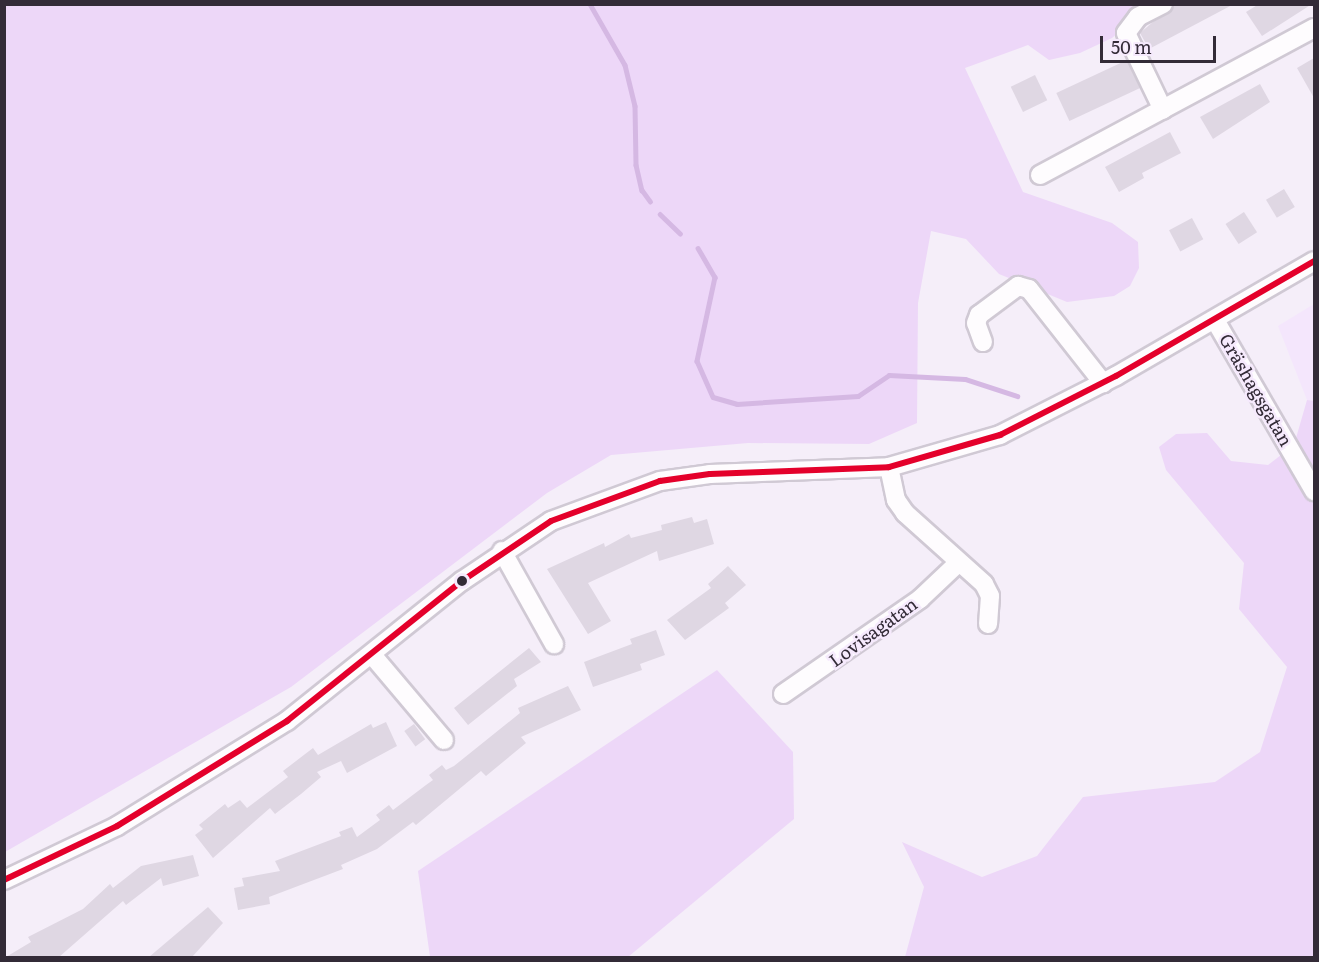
<!DOCTYPE html>
<html>
<head>
<meta charset="utf-8">
<style>
	body { margin:0 }
	#map { position:relative; width:1319px; height:962px; overflow:hidden; background:#f5eef9; font-family:Literata,serif }
	div>[style] { position:absolute }
	[style*='--x'] { left:calc(var(--x)*1px); top:calc(var(--y)*1px); width:calc(var(--w)*1px); rotate:calc(var(--a)*1deg) }
	.built>* { inset:0; background:#f4e6fc }
	.green>* { inset:0; background:#edd7f8 }
	.stream>* { height:4.5px; margin:-2.25px; padding:0 2.25px; transform-origin:2.25px; border-radius:2.25px; background:#d5b8e3 }
	.building>* { inset:0; background:#dfd7e3; transform-origin:0 0 }
	.roads { filter:drop-shadow(2px 0 #d0c9d4) drop-shadow(-2px 0 #d0c9d4) drop-shadow(0 2px #d0c9d4) drop-shadow(0 -2px #d0c9d4) }
	.minor>* { height:18px; margin:-9px; padding:0 9px; transform-origin:9px; border-radius:9px; background:#fefcfe }
	.bus-1>* { height:6px; margin:-3px; padding:0 3px; transform-origin:3px; border-radius:3px; background:#e4002b }
	.dots>* { width:16px; height:16px; translate:-50% -50%; box-sizing:border-box; border:3px solid #f6eafd; border-radius:50% }
	span { translate:-50% -50%; white-space:nowrap; text-align:center; line-height:1.15; -webkit-text-stroke:5px #f6eafd; paint-order:stroke }
	.street-label { font-size:18px; color:#332b37 }
	.frame { position:absolute; inset:0; border:6px solid #332b37; pointer-events:none }
	.scale { position:absolute; left:1100px; top:36px; width:116px; height:27px; box-sizing:border-box; border:3px solid #332b37; border-top:0; padding-left:8px; font-size:18px; line-height:21px; white-space:nowrap; color:#332b37; -webkit-text-stroke:4px #f6eafd; paint-order:stroke }
</style>
</head>
<body>
<div id="map">
	<div class="built">
		<i style="clip-path:polygon(1314px 304px,1314px 401px,1307px 400px,1278px 326px)"></i>
	</div>
	<div class="green">
		<i style="clip-path:polygon(5px 5px,1150px 5px,1112px 38px,1080px 53px,1049px 60px,1028px 45px,965px 68px,1023px 192px,1112px 223px,1138px 242px,1139px 268px,1130px 286px,1114px 296px,1067px 302px,999px 274px,966px 239px,931px 231px,918px 303px,917px 423px,869px 444px,748px 443px,611px 455px,547px 493px,291px 687px,5px 852px)"></i>
		<i style="clip-path:polygon(1307px 400px,1314px 401px,1314px 957px,905px 957px,924px 887px,902px 842px,982px 877px,1037px 856px,1083px 797px,1215px 782px,1260px 752px,1287px 667px,1239px 609px,1244px 563px,1166px 470px,1159px 447px,1176px 434px,1207px 433px,1231px 461px,1268px 465px,1294px 445px)"></i>
		<i style="clip-path:polygon(717px 670px,793px 752px,794px 819px,628px 957px,430px 957px,418px 871px)"></i>
	</div>
	<div class="stream">
		<i style="--x:590;--y:4;--w:70;--a:60.2"></i>
		<i style="--x:625;--y:65;--w:42;--a:76.3"></i>
		<i style="--x:635;--y:106;--w:59;--a:89"></i>
		<i style="--x:636;--y:165;--w:26;--a:77"></i>
		<i style="--x:642;--y:190;--w:14;--a:54"></i>
		<i style="--x:660;--y:214;--w:28;--a:44"></i>
		<i style="--x:698;--y:248;--w:34;--a:60"></i>
		<i style="--x:715;--y:277;--w:86;--a:102.1"></i>
		<i style="--x:697;--y:361;--w:39;--a:66"></i>
		<i style="--x:713;--y:397;--w:25;--a:16"></i>
		<i style="--x:737;--y:404;--w:121;--a:-3.8"></i>
		<i style="--x:858;--y:396;--w:37;--a:-34"></i>
		<i style="--x:889;--y:375;--w:76;--a:3"></i>
		<i style="--x:965;--y:379;--w:55;--a:18.1"></i>
	</div>
	<div class="building">
		<i style="clip-path:polygon(1174px 4px,1234px 4px,1149px 49px,1140px 33px)"></i>
		<i style="clip-path:polygon(1259px 4px,1312px 4px,1262px 36px,1246px 12px)"></i>
		<i style="clip-path:polygon(1314px 58px,1314px 98px,1297px 68px)"></i>
		<i style="left:1127px;top:60px;width:31px;height:78px;rotate:65deg"></i>
		<i style="left:1035px;top:75px;width:28px;height:27px;rotate:64deg"></i>
		<i style="clip-path:polygon(1260px 84px,1270px 102px,1213px 139px,1200px 117px)"></i>
		<i style="clip-path:polygon(1170px 132px,1181px 153px,1142px 173px,1144px 178px,1119px 192px,1105px 167px)"></i>
		<i style="left:1284px;top:189px;width:21px;height:21px;rotate:59deg"></i>
		<i style="left:1244px;top:212px;width:24px;height:22px;rotate:57deg"></i>
		<i style="left:1192px;top:218px;width:24px;height:26px;rotate:62deg"></i>
		<i style="clip-path:polygon(692px 517px,694px 523px,707px 519px,714px 544px,659px 561px,657px 551px,588px 583px,611px 621px,588px 634px,547px 569px,604px 543px,605px 547px,629px 534px,631px 538px,662px 530px,661px 525px)"></i>
		<i style="clip-path:polygon(728px 566px,746px 585px,725px 603px,729px 608px,685px 640px,667px 620px,711px 588px,708px 584px)"></i>
		<i style="clip-path:polygon(656px 630px,665px 655px,640px 664px,642px 670px,593px 687px,584px 662px,632px 644px,630px 639px)"></i>
		<i style="clip-path:polygon(529px 648px,541px 662px,514px 679px,517px 686px,468px 725px,454px 708px)"></i>
		<i style="clip-path:polygon(568px 686px,581px 710px,521px 737px,526px 743px,486px 776px,481px 771px,416px 825px,413px 822px,377px 849px,341px 865px,343px 869px,269px 897px,270px 904px,238px 910px,234px 888px,244px 886px,242px 878px,280px 871px,275px 861px,341px 836px,339px 832px,352px 827px,357px 837px,380px 820px,376px 815px,389px 805px,393px 810px,426px 785px,433px 780px,429px 775px,442px 765px,446px 770px,454px 766px,520px 713px,518px 708px)"></i>
		<i style="clip-path:polygon(386px 722px,397px 746px,347px 773px,341px 761px,317px 772px,321px 777px,301px 794px,275px 814px,270px 808px,213px 858px,195px 835px,203px 829px,199px 825px,225px 804px,228px 808px,240px 800px,247px 808px,288px 777px,283px 771px,313px 748px,318px 755px,371px 724px,373px 728px)"></i>
		<i style="left:414px;top:724px;width:19px;height:12px;rotate:54deg"></i>
		<i style="clip-path:polygon(193px 855px,199px 876px,163px 886px,161px 878px,126px 905px,123px 901px,59px 957px,6px 957px,31px 942px,28px 937px,83px 909px,110px 884px,113px 888px,141px 866px)"></i>
		<i style="clip-path:polygon(208px 907px,223px 923px,192px 957px,149px 957px)"></i>
	</div>
	<div class="roads">
		<div class="minor">
			<i style="--x:1163;--y:4;--w:28;--a:153"></i>
			<i style="--x:1138;--y:17;--w:20;--a:127"></i>
			<i style="--x:1126;--y:33;--w:85;--a:64.3"></i>
			<i style="--x:1040;--y:175;--w:311;--a:-28.2"></i>
			<i style="--x:1215;--y:320;--w:198;--a:59.9"></i>
			<i style="--x:983;--y:342;--w:20;--a:-110"></i>
			<i style="--x:976;--y:323;--w:9;--a:-69"></i>
			<i style="--x:979;--y:315;--w:49;--a:-36.6"></i>
			<i style="--x:1018;--y:286;--w:11;--a:15"></i>
			<i style="--x:1029;--y:289;--w:120;--a:51.8"></i>
			<i style="--x:889;--y:467;--w:34;--a:78"></i>
			<i style="--x:896;--y:500;--w:16;--a:55"></i>
			<i style="--x:905;--y:513;--w:106;--a:41.9"></i>
			<i style="--x:984;--y:584;--w:13;--a:63"></i>
			<i style="--x:990;--y:596;--w:28;--a:94"></i>
			<i style="--x:502;--y:551;--w:107;--a:60.8"></i>
			<i style="--x:373;--y:656;--w:110;--a:49.8"></i>
			<i style="--x:783;--y:694;--w:167;--a:-34.7"></i>
			<i style="--x:920;--y:599;--w:51;--a:-43.4"></i>
			<i style="--x:4;--y:880;--w:125;--a:-25.5"></i>
			<i style="--x:117;--y:826;--w:200;--a:-31.7"></i>
			<i style="--x:287;--y:721;--w:224;--a:-38.7"></i>
			<i style="--x:462;--y:581;--w:107;--a:-34"></i>
			<i style="--x:551;--y:521;--w:116;--a:-20.2"></i>
			<i style="--x:660;--y:481;--w:50;--a:-8"></i>
			<i style="--x:710;--y:474;--w:179;--a:-2.2"></i>
			<i style="--x:889;--y:467;--w:116;--a:-16.1"></i>
			<i style="--x:1000;--y:435;--w:130;--a:-27"></i>
			<i style="--x:1116;--y:376;--w:229;--a:-30.1"></i>
		</div>
	</div>
	<div class="bus-1">
		<i style="--x:4;--y:880;--w:125;--a:-25.5"></i>
		<i style="--x:117;--y:826;--w:200;--a:-31.7"></i>
		<i style="--x:287;--y:721;--w:224;--a:-38.7"></i>
		<i style="--x:462;--y:581;--w:107;--a:-34"></i>
		<i style="--x:551;--y:521;--w:116;--a:-20.2"></i>
		<i style="--x:660;--y:481;--w:50;--a:-8"></i>
		<i style="--x:710;--y:474;--w:179;--a:-2.2"></i>
		<i style="--x:889;--y:467;--w:116;--a:-16.1"></i>
		<i style="--x:1000;--y:435;--w:130;--a:-27"></i>
		<i style="--x:1116;--y:376;--w:229;--a:-30.1"></i>
	</div>
	<div class="dots">
		<i style="left:462px;top:581px;background:#332b37"></i>
	</div>
	<div class="street-label">
		<span style="left:1256px;top:390px;rotate:60deg">Gräshagsgatan</span>
		<span style="left:873px;top:632px;rotate:-36deg">Lovisagatan</span>
	</div>
	<div class="frame"></div>
	<div class="scale">50 m</div>
</div>
</body>
</html>
